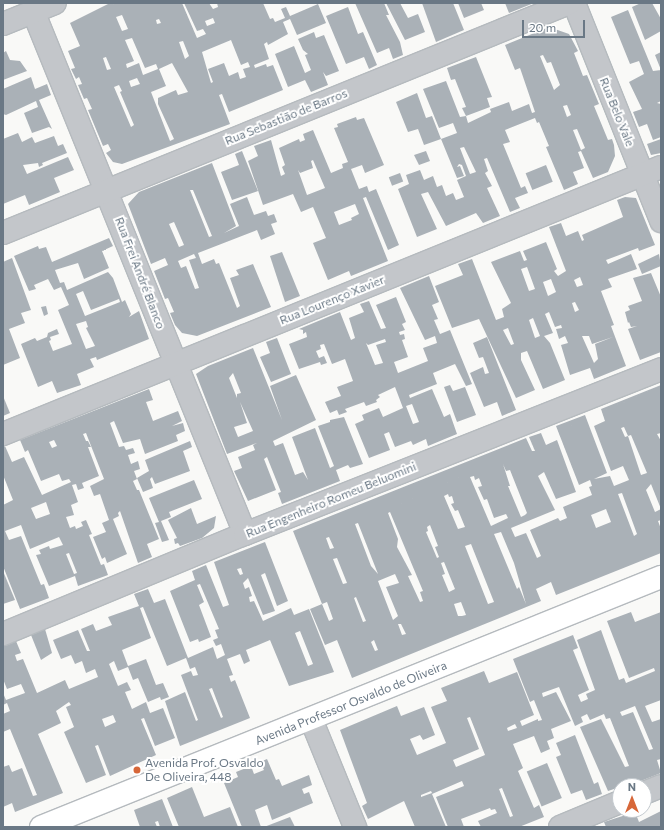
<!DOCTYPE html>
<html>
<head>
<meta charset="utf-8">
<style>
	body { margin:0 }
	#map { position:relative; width:664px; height:830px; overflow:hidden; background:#f9f9f7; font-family:Commissioner,sans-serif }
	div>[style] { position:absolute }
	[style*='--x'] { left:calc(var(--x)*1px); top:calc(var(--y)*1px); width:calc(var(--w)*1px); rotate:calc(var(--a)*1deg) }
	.building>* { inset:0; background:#aab1b7; transform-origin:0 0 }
	.roads { filter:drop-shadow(1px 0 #b5babe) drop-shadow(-1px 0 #b5babe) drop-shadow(0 1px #b5babe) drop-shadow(0 -1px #b5babe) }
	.street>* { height:22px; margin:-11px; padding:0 11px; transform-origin:11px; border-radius:11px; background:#c3c6ca }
	.secondary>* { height:22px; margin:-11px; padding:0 11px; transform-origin:11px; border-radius:11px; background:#fff }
	.dots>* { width:11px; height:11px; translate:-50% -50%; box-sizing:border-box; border:2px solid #fff; border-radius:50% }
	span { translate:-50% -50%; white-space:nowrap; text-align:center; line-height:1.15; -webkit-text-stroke:4px #fff; paint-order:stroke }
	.street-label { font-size:12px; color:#6a7885 }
	.poi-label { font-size:12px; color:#6a7885 }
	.left { translate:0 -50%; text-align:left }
	.frame { position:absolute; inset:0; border:4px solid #6a7885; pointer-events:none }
	.north { position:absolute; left:612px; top:778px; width:40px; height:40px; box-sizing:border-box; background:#fff; border:1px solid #c3c9ce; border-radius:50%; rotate:0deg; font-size:11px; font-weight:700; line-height:16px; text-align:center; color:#6a7885 }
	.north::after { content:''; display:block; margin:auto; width:14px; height:18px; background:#d76739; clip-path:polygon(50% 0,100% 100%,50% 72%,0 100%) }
	.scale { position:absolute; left:522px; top:20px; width:63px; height:18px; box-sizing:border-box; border:2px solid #6a7885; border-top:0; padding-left:5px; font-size:12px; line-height:14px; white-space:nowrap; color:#6a7885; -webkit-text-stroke:3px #fff; paint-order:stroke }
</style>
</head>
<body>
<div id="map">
	<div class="building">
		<i style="clip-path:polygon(evenodd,110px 3px,182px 3px,197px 38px,206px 34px,203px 29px,197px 31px,184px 3px,209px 3px,213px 9px,218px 7px,217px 3px,263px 3px,270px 19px,273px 18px,275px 22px,285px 18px,281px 9px,286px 7px,290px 16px,318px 4px,326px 23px,297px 35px,290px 19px,283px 22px,288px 34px,268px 45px,267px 42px,264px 44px,269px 59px,254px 65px,255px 68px,266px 64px,267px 67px,273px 65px,283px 90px,229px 112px,222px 94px,219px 95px,230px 124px,122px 164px,113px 162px,106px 153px,111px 150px,108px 144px,103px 146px,88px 110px,92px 109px,87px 98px,84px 99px,78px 85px,82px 84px,79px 77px,76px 79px,71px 69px,75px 68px,68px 51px,80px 46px,70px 23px,110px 3px,122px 15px,128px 29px,122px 31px,116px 17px,122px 15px,110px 3px,213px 18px,215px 23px,207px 26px,205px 21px,213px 18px,110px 3px,159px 19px,161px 23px,157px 24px,156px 20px,159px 19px,110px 3px,132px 38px,145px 68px,156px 64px,158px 69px,143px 75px,139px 63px,127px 68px,126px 64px,134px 61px,125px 40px,132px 38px,110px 3px,231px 40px,241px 65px,248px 62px,250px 67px,243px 69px,246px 77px,240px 79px,238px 72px,229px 76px,224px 63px,208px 69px,213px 82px,211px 83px,202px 52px,231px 40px,110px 3px,183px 41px,189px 56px,185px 59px,179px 42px,183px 41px,110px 3px,106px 57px,111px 69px,107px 70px,103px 58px,106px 57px,110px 3px,172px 63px,188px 92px,178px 95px,176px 90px,158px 98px,158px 104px,174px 139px,170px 141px,151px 92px,166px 86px,159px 69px,172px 63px,110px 3px,137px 78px,140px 84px,131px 87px,129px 81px,137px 78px,110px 3px,119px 85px,122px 91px,120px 92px,134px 125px,131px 127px,114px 87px,119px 85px)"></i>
		<i style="clip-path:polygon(355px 3px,384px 3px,389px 15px,386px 15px,400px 42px,403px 55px,393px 59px,389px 48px,377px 53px)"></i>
		<i style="clip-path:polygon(386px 3px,400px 3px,408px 18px,418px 14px,425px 32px,405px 40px)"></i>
		<i style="clip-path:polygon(422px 3px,453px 3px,464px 30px,436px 42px)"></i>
		<i style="clip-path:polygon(458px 3px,481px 3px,484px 10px,464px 18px)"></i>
		<i style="clip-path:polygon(505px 3px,534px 3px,509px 13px)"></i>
		<i style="clip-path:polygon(641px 3px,652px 3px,661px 19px,661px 31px,645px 40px,632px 7px)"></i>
		<i style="clip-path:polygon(348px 7px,358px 34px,363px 32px,377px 65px,369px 69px,364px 57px,346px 64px,326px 16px)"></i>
		<i style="clip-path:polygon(628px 10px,653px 71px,661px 70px,655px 55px,661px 52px,661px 101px,657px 103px,661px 104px,661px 137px,653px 140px,647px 124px,639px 127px,633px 112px,642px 109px,629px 82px,644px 74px,639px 61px,630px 64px,611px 17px)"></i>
		<i style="clip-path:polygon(evenodd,549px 27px,569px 34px,577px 49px,578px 51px,574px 53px,583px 76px,587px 75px,599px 104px,594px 106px,608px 140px,612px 139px,614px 145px,615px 156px,608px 172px,593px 178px,581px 151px,578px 152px,584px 168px,573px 172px,578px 184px,564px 190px,546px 147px,549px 146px,539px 122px,537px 123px,535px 118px,505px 130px,510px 142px,503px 144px,521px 188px,525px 186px,528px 193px,515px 198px,520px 208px,510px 212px,487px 158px,484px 159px,488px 171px,485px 173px,492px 186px,487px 188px,500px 216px,483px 223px,476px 213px,446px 226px,428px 192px,421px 194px,437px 229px,417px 237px,398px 189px,409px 184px,406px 175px,420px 170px,424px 180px,433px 176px,437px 187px,442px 185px,446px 196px,453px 193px,456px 200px,464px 197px,457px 180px,466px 176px,462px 165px,459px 164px,457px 167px,460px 166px,464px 176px,457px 178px,441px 139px,457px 133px,453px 123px,439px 128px,423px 89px,446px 81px,460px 117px,466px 116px,468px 123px,491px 112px,490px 109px,509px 102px,512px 111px,529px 104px,532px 113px,535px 112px,520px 68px,515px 70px,505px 45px,549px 27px,543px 55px,547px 63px,551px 62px,560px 85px,554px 90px,540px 56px,543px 55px,549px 27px,567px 105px,571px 115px,567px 117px,563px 106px,567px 105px,549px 27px,577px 129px,585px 148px,581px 150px,573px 130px,577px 129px,549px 27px,464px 147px,476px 172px,470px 174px,460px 148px,464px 147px)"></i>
		<i style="clip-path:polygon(314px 32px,316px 38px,324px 35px,339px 71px,326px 76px,323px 72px,328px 85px,311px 92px,305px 80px,288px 87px,275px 54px,294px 46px,305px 73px,311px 70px,305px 55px,308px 54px,303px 50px,298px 39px)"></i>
		<i style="clip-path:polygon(6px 51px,10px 60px,20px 61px,27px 71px,3px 80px,3px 53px)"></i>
		<i style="clip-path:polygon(476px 57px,492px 97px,487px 98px,490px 107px,466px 116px,462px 108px,466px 107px,455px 79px,451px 80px,447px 68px)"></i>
		<i style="clip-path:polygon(31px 77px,35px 89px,47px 84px,51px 95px,39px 100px,52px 129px,49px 127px,32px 133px,24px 113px,38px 107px,36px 101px,6px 115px,3px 114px,3px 89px)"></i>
		<i style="clip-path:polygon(417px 93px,426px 118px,432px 116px,441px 139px,424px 145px,418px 129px,408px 132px,396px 102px)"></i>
		<i style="clip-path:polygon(evenodd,356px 117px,357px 120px,364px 118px,384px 165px,365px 173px,362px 165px,351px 169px,359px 189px,367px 186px,369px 192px,376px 189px,399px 245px,388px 250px,366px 197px,363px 198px,388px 261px,351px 276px,349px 271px,328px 280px,313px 243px,326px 238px,313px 207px,301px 212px,293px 194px,263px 205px,248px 161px,258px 156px,254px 146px,271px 140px,281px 176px,285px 174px,282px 167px,285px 165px,279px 148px,299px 139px,300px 142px,305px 140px,303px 134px,313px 130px,331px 173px,343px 168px,342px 164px,348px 162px,334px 128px,338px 127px,337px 124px,356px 117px,313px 160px,325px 188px,307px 195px,298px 170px,300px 173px,313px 168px,311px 161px,313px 160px,356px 117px,355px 204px,359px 214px,351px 218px,352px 220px,339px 225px,334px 212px,355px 204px)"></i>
		<i style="clip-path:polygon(18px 133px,22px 142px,32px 137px,35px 143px,54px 136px,58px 146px,63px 144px,67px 153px,42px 163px,43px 165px,39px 167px,38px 163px,23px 165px,27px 174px,68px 157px,74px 170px,54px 178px,60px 192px,29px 205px,25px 195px,3px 204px,3px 139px)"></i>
		<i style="clip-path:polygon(661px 139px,661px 153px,651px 155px,647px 144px)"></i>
		<i style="clip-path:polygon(242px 151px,258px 191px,232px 200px,221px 172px,239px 165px,235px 154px)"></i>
		<i style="clip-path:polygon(426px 151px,430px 161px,419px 165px,414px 155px)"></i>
		<i style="clip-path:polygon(evenodd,212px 163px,236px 226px,224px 233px,239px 226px,230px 204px,247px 197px,254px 215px,266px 211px,268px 216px,274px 214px,277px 222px,271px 224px,275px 234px,261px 240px,257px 230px,198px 253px,202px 264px,214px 259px,216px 264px,219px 263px,237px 308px,240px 306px,230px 278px,239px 275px,236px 270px,253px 264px,271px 307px,197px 336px,182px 333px,175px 325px,170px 313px,174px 312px,168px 298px,165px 299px,154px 271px,168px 265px,165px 258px,151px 264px,128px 204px,139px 192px,212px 163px,190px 190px,193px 190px,212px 236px,209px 237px,190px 190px,212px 163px,174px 222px,184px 245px,179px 247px,169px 224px,174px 222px,212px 163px,194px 254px,196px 258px,189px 260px,199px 288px,195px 289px,186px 266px,181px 268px,178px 261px,194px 254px)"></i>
		<i style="left:546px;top:165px;width:18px;height:22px;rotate:68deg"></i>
		<i style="left:400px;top:173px;width:9px;height:12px;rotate:69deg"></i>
		<i style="clip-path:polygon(evenodd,625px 197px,636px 198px,655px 245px,639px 251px,638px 248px,606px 260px,608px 264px,631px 254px,637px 269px,608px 279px,612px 287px,601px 291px,614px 325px,611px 326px,626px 366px,594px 379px,590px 368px,570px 375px,561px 345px,568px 343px,565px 336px,559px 339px,556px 329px,562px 328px,561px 325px,555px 327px,549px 312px,545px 314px,553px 333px,544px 336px,550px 343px,565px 380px,543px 389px,527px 351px,521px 353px,521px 360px,535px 390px,516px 398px,479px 319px,452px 328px,435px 286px,463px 275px,458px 264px,472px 259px,496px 320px,504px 317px,502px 309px,511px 303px,491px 262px,520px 251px,524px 261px,527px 260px,523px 251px,546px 242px,557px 269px,554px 271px,558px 276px,566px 271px,549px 227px,561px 223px,566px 236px,578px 231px,582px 241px,584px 240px,582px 235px,623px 217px,617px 200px,625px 197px,527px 267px,535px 289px,529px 291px,521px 269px,527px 267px,625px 197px,580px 277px,583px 285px,577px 287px,574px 280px,580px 277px,625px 197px,551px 279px,556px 292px,548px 296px,543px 282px,551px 279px,625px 197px,575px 302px,579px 310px,575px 312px,572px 303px,575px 302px,625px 197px,533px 318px,540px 336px,535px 338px,529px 320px,533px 318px,625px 197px,508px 328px,514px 344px,511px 345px,503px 330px,508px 328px,625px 197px,582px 336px,589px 336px,592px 344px,613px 337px,595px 344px,598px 359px,594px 363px,582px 336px)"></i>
		<i style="clip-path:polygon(evenodd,109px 238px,113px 246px,102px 251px,109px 268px,84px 279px,78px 263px,55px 270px,60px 283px,64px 282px,67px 290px,108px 272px,113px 278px,122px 302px,125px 300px,131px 314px,129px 317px,139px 311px,149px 339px,97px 360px,96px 357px,90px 359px,94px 367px,77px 374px,81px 385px,57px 393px,52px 381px,38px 387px,21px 344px,35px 338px,37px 341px,47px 337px,48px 333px,57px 329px,59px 334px,50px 337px,51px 340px,49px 341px,53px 351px,72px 344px,58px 310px,69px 305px,61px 287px,54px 290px,48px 279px,34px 285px,36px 289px,29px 291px,14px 256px,38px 246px,39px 249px,46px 247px,52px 262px,109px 238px,83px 291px,91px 310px,119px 299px,120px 302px,85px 316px,76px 294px,83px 291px,109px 238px,86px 321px,88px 327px,86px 328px,95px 346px,86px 349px,76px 324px,86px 321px)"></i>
		<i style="clip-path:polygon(282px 252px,300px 296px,285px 302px,270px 256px)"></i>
		<i style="clip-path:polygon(659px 254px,661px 266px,642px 274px,638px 264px)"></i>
		<i style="clip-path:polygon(12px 258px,31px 310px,21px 313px,25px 323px,9px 329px,20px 358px,3px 365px,3px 262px)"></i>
		<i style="clip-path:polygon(651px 273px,661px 297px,661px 352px,640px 360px,628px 329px,637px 326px,631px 327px,629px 322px,628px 323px,625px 312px,630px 310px,628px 306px,642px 301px,633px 278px)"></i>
		<i style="clip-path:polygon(evenodd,429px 276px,439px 302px,432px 305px,438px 319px,434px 320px,440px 334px,450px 330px,472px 384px,466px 386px,455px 364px,433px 373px,437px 384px,409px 395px,410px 398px,432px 389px,444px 417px,450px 414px,457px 434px,428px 446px,426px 439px,413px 445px,411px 441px,395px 447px,389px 432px,384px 434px,390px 450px,369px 458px,355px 424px,364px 420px,362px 415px,379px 408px,383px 417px,403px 408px,395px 387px,378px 395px,380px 397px,376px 400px,377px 402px,366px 406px,364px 402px,345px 409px,347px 412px,339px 415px,337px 410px,330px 413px,325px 402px,341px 396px,337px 387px,353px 381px,345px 359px,332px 364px,324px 344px,320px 345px,321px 349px,316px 351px,319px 358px,324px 356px,327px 363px,321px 365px,320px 362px,299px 369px,289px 344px,307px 337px,306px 332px,303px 334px,303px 330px,299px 329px,340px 312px,351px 340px,355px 338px,349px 318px,364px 312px,360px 304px,369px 301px,381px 329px,386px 328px,376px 305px,396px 297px,406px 322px,402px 324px,405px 330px,399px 332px,400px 335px,404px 334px,405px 339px,402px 340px,408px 357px,394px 362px,398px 373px,428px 361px,423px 348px,437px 343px,435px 336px,425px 340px,400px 288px,429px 276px,385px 339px,386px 342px,376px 345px,383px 363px,375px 365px,366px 343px,368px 345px,385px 339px,429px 276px,412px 404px,419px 422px,413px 424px,406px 406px,412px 404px)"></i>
		<i style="clip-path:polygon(46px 306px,48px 314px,44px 316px,41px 307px)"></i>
		<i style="clip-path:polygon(487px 337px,516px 410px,502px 416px,497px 402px,484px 407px,470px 373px,483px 367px,485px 374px,489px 373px,483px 357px,479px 358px,473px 343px)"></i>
		<i style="clip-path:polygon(277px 338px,291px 374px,271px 382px,260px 357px,270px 353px,266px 342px)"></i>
		<i style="clip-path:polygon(evenodd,253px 348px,282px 420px,270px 386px,296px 375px,316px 420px,273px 441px,275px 446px,283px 443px,295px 475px,303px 472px,308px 480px,292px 437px,315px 428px,330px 468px,334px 466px,318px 426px,330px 422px,330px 420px,344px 417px,363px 464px,350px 468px,348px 465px,336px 470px,340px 481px,282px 504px,278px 493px,281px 492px,267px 457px,264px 459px,276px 490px,248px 501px,234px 471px,242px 468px,238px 457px,255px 450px,253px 445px,257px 443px,227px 454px,196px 374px,208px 366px,253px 348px,233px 373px,241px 393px,237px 394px,237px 398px,229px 378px,233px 373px,253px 348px,240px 402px,253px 431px,238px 437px,234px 427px,247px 423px,240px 402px)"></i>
		<i style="clip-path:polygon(450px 385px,453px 391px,465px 387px,476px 415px,457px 422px,444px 387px)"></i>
		<i style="clip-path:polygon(evenodd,661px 385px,661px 433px,657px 434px,661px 441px,661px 509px,651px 484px,646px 490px,655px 512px,661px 509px,661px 520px,658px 521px,661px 529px,661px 553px,556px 595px,551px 582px,536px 589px,541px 601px,352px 678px,337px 640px,325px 645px,310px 609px,322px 604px,293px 531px,526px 438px,532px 451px,535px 451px,529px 437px,541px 433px,546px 445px,557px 440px,576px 492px,556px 499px,544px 472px,538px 476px,555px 510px,511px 528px,515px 537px,526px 533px,537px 558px,541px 556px,530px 530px,558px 518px,560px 521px,567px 518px,563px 507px,592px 495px,589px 487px,592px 486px,590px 480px,579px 485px,556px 426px,585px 415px,607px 473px,594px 479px,610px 476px,614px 486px,629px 480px,623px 466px,611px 471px,594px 426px,605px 421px,601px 409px,661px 385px,624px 427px,628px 436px,631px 435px,647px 473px,641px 475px,628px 436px,625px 437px,621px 428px,624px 427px,661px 385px,503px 464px,506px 471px,510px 470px,527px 513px,525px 515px,521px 517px,508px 486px,510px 486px,503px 464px,661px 385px,474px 476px,475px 480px,479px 478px,482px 486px,478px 487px,484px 500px,487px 499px,494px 518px,506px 514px,508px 518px,491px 526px,470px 477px,474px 476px,661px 385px,622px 493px,637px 534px,634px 536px,618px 494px,622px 493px,661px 385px,448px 494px,449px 497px,452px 496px,454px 503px,451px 504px,455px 511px,458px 510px,465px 527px,458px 529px,444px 496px,448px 494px,661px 385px,606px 509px,611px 522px,596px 528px,591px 515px,606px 509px,661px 385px,390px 512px,423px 591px,420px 592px,423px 601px,420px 602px,408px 576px,412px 575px,397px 547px,398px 539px,388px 513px,390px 512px,661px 385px,358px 523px,378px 574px,371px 566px,355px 524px,358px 523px,661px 385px,430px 525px,438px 546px,435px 547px,439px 557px,437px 558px,426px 532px,428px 531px,427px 527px,430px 525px,661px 385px,501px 532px,514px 563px,526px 604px,519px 587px,517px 589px,494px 534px,501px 532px,661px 385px,329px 537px,334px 548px,330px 549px,326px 538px,329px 537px,661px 385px,471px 544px,494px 602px,488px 604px,465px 546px,471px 544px,661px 385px,337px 558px,347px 583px,343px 584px,333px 559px,337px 558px,661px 385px,444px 562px,455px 589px,449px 592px,442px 575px,445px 574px,441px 563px,444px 562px,661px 385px,395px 574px,399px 583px,386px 587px,398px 616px,393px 620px,378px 581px,395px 574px,661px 385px,356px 597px,366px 621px,363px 622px,354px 598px,356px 597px,661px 385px,327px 602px,333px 619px,329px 621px,322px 604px,327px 602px,661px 385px,461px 602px,466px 615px,462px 616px,458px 616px,454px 604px,461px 602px,661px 385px,398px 624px,401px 624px,406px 634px,402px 635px,398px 624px,661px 385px,374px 640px,378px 650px,375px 651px,371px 642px,374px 640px)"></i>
		<i style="clip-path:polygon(evenodd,149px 389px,153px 400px,146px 402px,153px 421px,178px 411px,182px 421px,172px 426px,183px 423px,185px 431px,176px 435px,178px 441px,145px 454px,140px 439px,123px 443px,114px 421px,110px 423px,119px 447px,124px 446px,126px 450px,133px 448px,135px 453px,128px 455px,131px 464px,138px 461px,140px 469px,134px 471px,137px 479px,133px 481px,137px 490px,139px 490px,159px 539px,147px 544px,152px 557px,138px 563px,120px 511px,118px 513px,119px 516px,113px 519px,127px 554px,107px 563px,105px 557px,102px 559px,93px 537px,106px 532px,102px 523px,109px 520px,100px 494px,94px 496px,90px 486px,104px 479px,86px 433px,83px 434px,86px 441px,88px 441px,91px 447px,88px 447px,99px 476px,82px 483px,84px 488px,78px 490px,76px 484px,72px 485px,78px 502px,71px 505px,74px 515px,66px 517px,70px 528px,75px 526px,76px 529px,83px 526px,81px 522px,86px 520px,92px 534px,89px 535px,101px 565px,104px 564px,108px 575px,78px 586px,75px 576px,49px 586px,36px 555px,41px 554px,39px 550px,49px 546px,50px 549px,63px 545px,59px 537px,30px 549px,21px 525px,5px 531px,9px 540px,21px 536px,41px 585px,44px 584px,49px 598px,20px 609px,3px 566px,3px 505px,13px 500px,3px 475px,3px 447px,5px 446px,12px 462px,24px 457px,42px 495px,71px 482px,69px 479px,62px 481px,59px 474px,41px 481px,28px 450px,25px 452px,20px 440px,149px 389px,54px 440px,57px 446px,52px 448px,49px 442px,54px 440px,149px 389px,46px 502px,50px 514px,36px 519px,31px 508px,46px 502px,149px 389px,69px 553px,77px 573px,74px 574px,66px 554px,69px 553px)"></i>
		<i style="clip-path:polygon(3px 396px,10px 413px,3px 416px)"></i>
		<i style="clip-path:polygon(190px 441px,192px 447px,183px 451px,190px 471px,155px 484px,152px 477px,150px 479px,153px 488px,143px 492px,137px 478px,149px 471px,145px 460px)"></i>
		<i style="clip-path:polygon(194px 480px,202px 499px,169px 512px,171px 517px,161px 521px,169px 540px,162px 542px,155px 523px,159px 522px,149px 498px)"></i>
		<i style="clip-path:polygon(191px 508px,197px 524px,216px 516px,214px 528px,202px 538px,180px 546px,178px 543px,175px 544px,174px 539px,177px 538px,168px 520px)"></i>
		<i style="clip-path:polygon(evenodd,265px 542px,288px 601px,277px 606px,265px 573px,261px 575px,275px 611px,263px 615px,248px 578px,243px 583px,245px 589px,249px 587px,252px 596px,249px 597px,250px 602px,254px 601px,263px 621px,291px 608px,294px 615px,309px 609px,334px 672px,289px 686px,270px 640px,246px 650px,250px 661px,244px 664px,240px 654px,227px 659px,233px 675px,229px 676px,231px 682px,235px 680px,250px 718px,180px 746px,165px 701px,185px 692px,196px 721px,198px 720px,181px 675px,191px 671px,193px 676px,198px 675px,195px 667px,190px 669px,186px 658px,167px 666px,143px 607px,140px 608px,151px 638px,122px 650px,128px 666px,146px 659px,156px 685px,163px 683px,169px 697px,161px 700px,160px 697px,148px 702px,138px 678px,133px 680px,128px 667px,118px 671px,114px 661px,109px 664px,118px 686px,127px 682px,131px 690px,125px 692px,132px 709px,146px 702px,150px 713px,163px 708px,175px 738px,155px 746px,144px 718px,141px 719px,156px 755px,110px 776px,98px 745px,95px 746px,106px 775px,86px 783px,64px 732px,74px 727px,66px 707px,71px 705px,69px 702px,56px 711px,61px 723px,38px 734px,63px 793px,15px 812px,12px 803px,3px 807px,3px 767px,9px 765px,12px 772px,22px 768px,33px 796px,37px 795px,10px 729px,3px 732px,3px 714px,10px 711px,7px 703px,3px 705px,3px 693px,6px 700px,25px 693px,21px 684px,7px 689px,3px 679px,3px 646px,16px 641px,21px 653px,15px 655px,17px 661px,23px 659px,37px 693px,65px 680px,69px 689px,98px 677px,95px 669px,86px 673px,82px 661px,75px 664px,71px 655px,61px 659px,53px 640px,78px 630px,87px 651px,90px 651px,81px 629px,93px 624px,96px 631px,112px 625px,108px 617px,139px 606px,134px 594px,148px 589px,154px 603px,165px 599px,188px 658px,213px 647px,217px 659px,225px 655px,221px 644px,216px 646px,213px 640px,218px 638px,215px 630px,219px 629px,200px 584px,197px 585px,204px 602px,199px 605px,211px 637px,199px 642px,198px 639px,190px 642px,170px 591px,195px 580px,192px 571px,206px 565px,223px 607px,229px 605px,214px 562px,265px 542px,241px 568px,243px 574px,240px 575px,237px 569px,241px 568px,265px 542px,300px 631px,313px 664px,308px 666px,295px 633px,300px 631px,265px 542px,212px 688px,223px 717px,221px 718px,209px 689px,212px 688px,265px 542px,113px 715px,116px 722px,105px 727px,102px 719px,113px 715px)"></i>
		<i style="clip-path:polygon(3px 571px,15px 600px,3px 604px)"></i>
		<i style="clip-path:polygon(evenodd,631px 612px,635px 622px,661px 612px,661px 700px,645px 706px,652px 722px,661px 719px,661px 759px,657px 760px,661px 773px,628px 786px,620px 786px,618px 790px,617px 788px,608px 791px,580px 727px,601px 719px,625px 767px,629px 766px,610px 718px,606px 719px,604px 714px,590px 720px,587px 714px,581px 717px,583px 722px,575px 726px,559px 687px,542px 693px,543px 697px,556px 692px,571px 721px,551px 729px,554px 738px,547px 741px,550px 749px,541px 753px,534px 736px,513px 744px,523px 768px,518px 771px,534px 808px,539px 805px,544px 817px,519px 827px,481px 827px,478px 821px,497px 813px,495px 809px,491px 810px,490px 808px,461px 819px,464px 827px,448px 827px,436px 797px,464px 786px,462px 781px,432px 794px,446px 827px,415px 827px,404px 801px,368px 819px,362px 806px,367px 803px,340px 730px,397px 706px,401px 716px,424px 707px,435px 735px,423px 740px,420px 735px,410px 739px,417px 755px,446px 743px,431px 707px,447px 701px,441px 688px,484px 671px,489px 683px,517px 672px,534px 715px,520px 721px,522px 726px,538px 719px,538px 721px,542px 720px,534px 700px,530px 702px,513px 659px,573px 635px,578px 648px,573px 650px,589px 690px,578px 695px,581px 702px,588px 699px,586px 694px,595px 690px,577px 640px,601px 630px,619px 680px,624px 678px,626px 683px,655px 671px,654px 668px,629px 678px,607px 621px,631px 612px,635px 706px,653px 749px,649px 750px,633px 712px,622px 716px,620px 712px,635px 706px,631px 612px,470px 717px,485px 755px,456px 767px,453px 760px,479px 749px,467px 718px,470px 717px,631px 612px,515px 724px,517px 728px,508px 731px,507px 728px,515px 724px,631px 612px,502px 788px,513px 816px,510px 817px,499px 789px,502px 788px,631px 612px,431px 791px,432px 793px,421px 797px,421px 795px,431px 791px)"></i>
		<i style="clip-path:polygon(45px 629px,52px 653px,41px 660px,31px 635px)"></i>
		<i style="clip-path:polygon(575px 735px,594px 784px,598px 782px,602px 794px,586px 800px,582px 790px,571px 794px,556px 757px,561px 755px,556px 743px)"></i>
		<i style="clip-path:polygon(267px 759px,276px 780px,279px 779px,282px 786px,309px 775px,312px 785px,302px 789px,304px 794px,309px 792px,313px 803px,272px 820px,267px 805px,255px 810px,261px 827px,242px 827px,224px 783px,238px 777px,236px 772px,251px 766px,254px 774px,264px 770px,260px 762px)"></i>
		<i style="left:547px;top:763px;width:38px;height:22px;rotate:67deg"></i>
		<i style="clip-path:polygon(192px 787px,204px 817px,230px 807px,238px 827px,179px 827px,167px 798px)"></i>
		<i style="clip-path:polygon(162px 799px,173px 827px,160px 827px,158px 821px,155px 822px,157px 827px,140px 827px,134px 810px)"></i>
		<i style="clip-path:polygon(661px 811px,661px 827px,606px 827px,604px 822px,635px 812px,639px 822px)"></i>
		<i style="clip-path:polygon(290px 817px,295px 827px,264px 827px)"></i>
	</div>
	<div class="roads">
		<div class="street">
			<i style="--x:574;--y:3;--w:235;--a:68.2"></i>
			<i style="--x:33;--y:11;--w:564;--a:67.93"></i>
			<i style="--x:3;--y:24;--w:56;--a:-22"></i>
			<i style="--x:3;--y:233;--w:611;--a:-22.11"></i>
			<i style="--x:3;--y:434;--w:710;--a:-22.09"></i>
			<i style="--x:3;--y:634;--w:262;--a:-22.5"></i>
			<i style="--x:245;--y:534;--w:448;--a:-21.6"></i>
			<i style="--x:311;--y:719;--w:117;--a:67.8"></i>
			<i style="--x:644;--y:793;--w:18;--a:-22"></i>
			<i style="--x:560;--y:827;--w:65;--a:-22.6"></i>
		</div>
		<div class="secondary">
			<i style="--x:41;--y:827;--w:669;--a:-21.96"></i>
		</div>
	</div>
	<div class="dots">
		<i style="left:137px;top:770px;background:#d76739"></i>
	</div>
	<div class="street-label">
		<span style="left:617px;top:112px;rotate:68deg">Rua Belo Vale</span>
		<span style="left:286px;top:117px;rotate:-22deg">Rua Sebastião de Barros</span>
		<span style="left:140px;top:273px;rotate:69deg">Rua Frei André Blanco</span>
		<span style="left:332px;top:300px;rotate:-22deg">Rua Lourenço Xavier</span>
		<span style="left:331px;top:500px;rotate:-22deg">Rua Engenheiro Romeu Beluomini</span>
		<span style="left:351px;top:703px;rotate:-22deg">Avenida Professor Osvaldo de Oliveira</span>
	</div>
	<div class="poi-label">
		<span class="left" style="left:145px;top:770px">Avenida Prof. Osvaldo<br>De Oliveira, 448</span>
	</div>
	<div class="frame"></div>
	<div class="north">N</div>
	<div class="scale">20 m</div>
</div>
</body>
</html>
